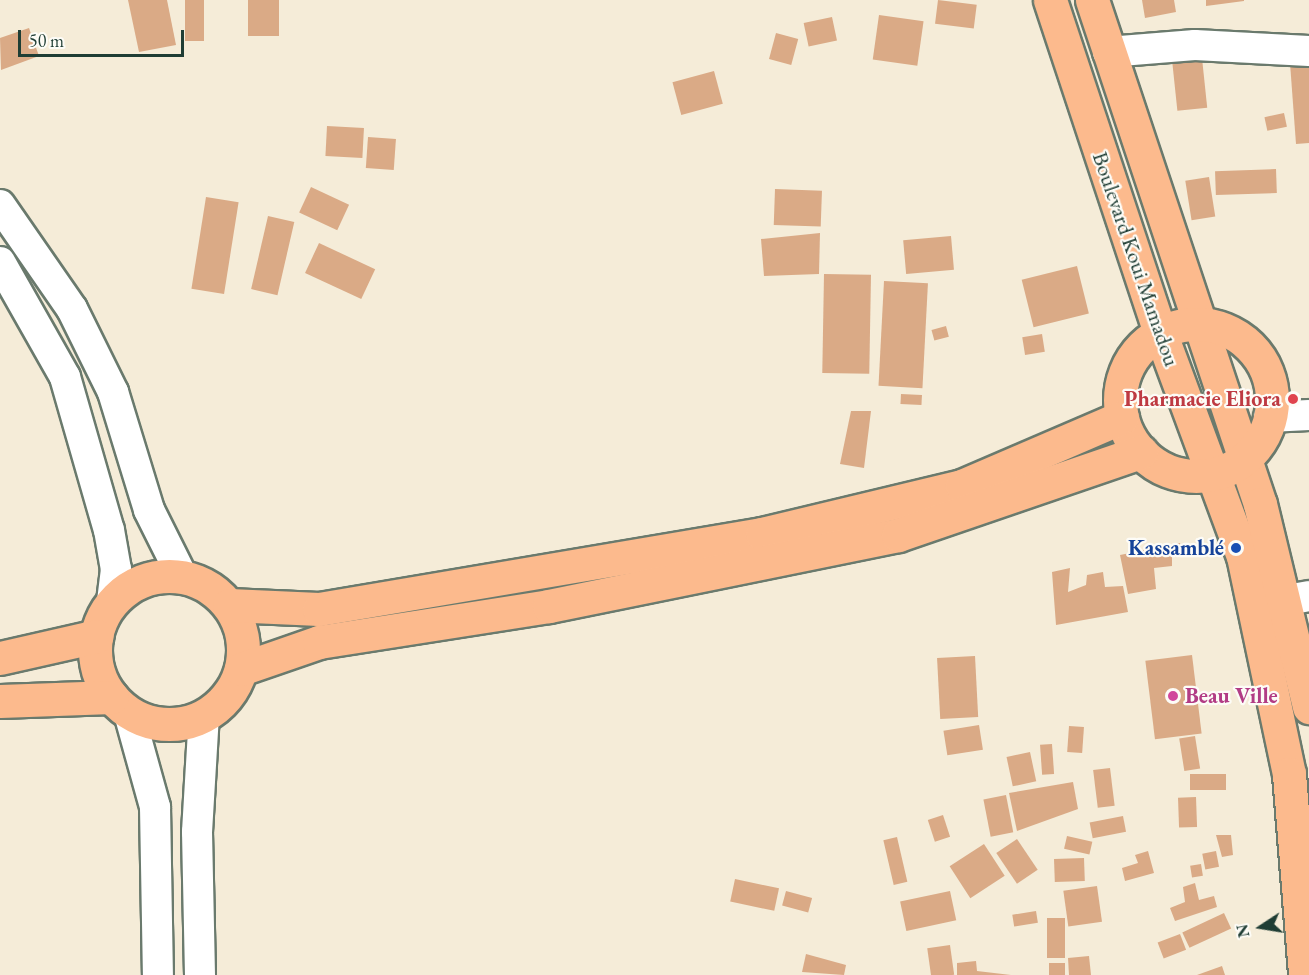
<!DOCTYPE html>
<html>
<head>
<meta charset="utf-8">
<style>
	body { margin:0 }
	#map { position:relative; width:1309px; height:975px; overflow:hidden; background:#f5ecd8; font-family:"EB Garamond",serif }
	div>[style] { position:absolute }
	[style*='--x'] { left:calc(var(--x)*1px); top:calc(var(--y)*1px); width:calc(var(--w)*1px); rotate:calc(var(--a)*1deg) }
	.building>* { inset:0; background:#daaa86; transform-origin:0 0 }
	.roads { filter:drop-shadow(2px 0 #6a7a6d) drop-shadow(-2px 0 #6a7a6d) drop-shadow(0 2px #6a7a6d) drop-shadow(0 -2px #6a7a6d) }
	.minor>* { height:30px; margin:-15px; padding:0 15px; transform-origin:15px; border-radius:15px; background:#fff }
	.major>* { height:33px; margin:-16.5px; padding:0 16.5px; transform-origin:16.5px; border-radius:16.5px; background:#fcba8d }
	.major>.ring { margin:-16.5px; padding:0; box-sizing:content-box; background:none; border:33px solid #fcba8d; border-radius:50% }
	.dots>* { width:16px; height:16px; translate:-50% -50%; box-sizing:border-box; border:3px solid #fdfcf7; border-radius:50% }
	span { translate:-50% -50%; white-space:nowrap; text-align:center; line-height:1.15; -webkit-text-stroke:4.5px #fdfcf7; paint-order:stroke }
	.street-label { font-size:22px; color:#1f3d34 }
	.health-label { font-size:22px; color:#be3a42; font-weight:700 }
	.right { translate:-100% -50%; text-align:right }
	.transit-label { font-size:22px; color:#164399; font-weight:700 }
	.hotel-label { font-size:22px; color:#b23c85; font-weight:700 }
	.left { translate:0 -50%; text-align:left }
	.north { position:absolute; left:1231px; top:897px; width:60px; height:60px; -webkit-text-stroke:4px #fdfcf7; paint-order:stroke; rotate:258deg; font-size:16px; font-weight:700; line-height:24px; text-align:center; color:#1f3d34 }
	.north::after { content:''; display:block; margin:auto; width:21px; height:27px; background:#1f3d34; clip-path:polygon(50% 0,100% 100%,50% 72%,0 100%) }
	.scale { position:absolute; left:18px; top:30px; width:166px; height:27px; box-sizing:border-box; border:3px solid #1f3d34; border-top:0; padding-left:8px; font-size:18px; line-height:21px; white-space:nowrap; color:#1f3d34; -webkit-text-stroke:4px #fdfcf7; paint-order:stroke }
</style>
</head>
<body>
<div id="map">
	<div class="building">
		<i style="clip-path:polygon(128px 0,167px 0,176px 45px,139px 52px)"></i>
		<i style="left:185px;top:0;width:19px;height:41px"></i>
		<i style="left:248px;top:0;width:31px;height:36px"></i>
		<i style="left:938px;top:0;width:39px;height:24px;rotate:7deg"></i>
		<i style="clip-path:polygon(1142px 0,1174px 0,1176px 12px,1145px 18px)"></i>
		<i style="clip-path:polygon(1206px 0,1244px 0,1244px 1px,1206px 6px)"></i>
		<i style="left:879px;top:15px;width:45px;height:45px;rotate:8deg"></i>
		<i style="left:832px;top:17px;width:24px;height:29px;rotate:78deg"></i>
		<i style="clip-path:polygon(29px 28px,39px 56px,1px 70px,0 38px)"></i>
		<i style="left:776px;top:33px;width:23px;height:27px;rotate:15deg"></i>
		<i style="left:1202px;top:58px;width:50px;height:30px;rotate:84deg"></i>
		<i style="clip-path:polygon(1309px 59px,1309px 143px,1296px 144px,1290px 63px)"></i>
		<i style="left:714px;top:71px;width:34px;height:43px;rotate:75deg"></i>
		<i style="left:1284px;top:113px;width:14px;height:20px;rotate:78deg"></i>
		<i style="left:327px;top:126px;width:37px;height:30px;rotate:3deg"></i>
		<i style="left:368px;top:137px;width:28px;height:31px;rotate:4deg"></i>
		<i style="left:1276px;top:169px;width:24px;height:61px;rotate:88deg"></i>
		<i style="left:1209px;top:177px;width:40px;height:24px;rotate:81deg"></i>
		<i style="left:311px;top:187px;width:42px;height:28px;rotate:25deg"></i>
		<i style="left:775px;top:189px;width:47px;height:36px;rotate:2deg"></i>
		<i style="left:206px;top:197px;width:33px;height:93px;rotate:9deg"></i>
		<i style="left:268px;top:216px;width:27px;height:75px;rotate:13deg"></i>
		<i style="clip-path:polygon(820px 233px,819px 274px,764px 276px,761px 239px)"></i>
		<i style="left:951px;top:236px;width:34px;height:48px;rotate:85deg"></i>
		<i style="left:319px;top:243px;width:62px;height:33px;rotate:25deg"></i>
		<i style="left:1077px;top:266px;width:49px;height:57px;rotate:76deg"></i>
		<i style="left:824px;top:274px;width:47px;height:99px;rotate:1deg"></i>
		<i style="left:884px;top:281px;width:44px;height:105px;rotate:3deg"></i>
		<i style="left:946px;top:326px;width:11px;height:15px;rotate:75deg"></i>
		<i style="left:1042px;top:334px;width:18px;height:20px;rotate:81deg"></i>
		<i style="left:901px;top:394px;width:21px;height:10px;rotate:3deg"></i>
		<i style="clip-path:polygon(851px 411px,871px 411px,864px 468px,840px 464px)"></i>
		<i style="clip-path:polygon(1180px 543px,1182px 555px,1172px 557px,1172px 566px,1154px 568px,1156px 589px,1128px 594px,1120px 555px)"></i>
		<i style="clip-path:polygon(1070px 568px,1068px 592px,1086px 585px,1087px 575px,1103px 572px,1105px 587px,1123px 586px,1128px 612px,1056px 625px,1052px 572px)"></i>
		<i style="left:1192px;top:655px;width:79px;height:47px;rotate:83deg"></i>
		<i style="left:975px;top:656px;width:61px;height:38px;rotate:87deg"></i>
		<i style="left:979px;top:725px;width:25px;height:36px;rotate:81deg"></i>
		<i style="left:1069px;top:726px;width:15px;height:26px;rotate:4deg"></i>
		<i style="left:1195px;top:736px;width:33px;height:16px;rotate:81deg"></i>
		<i style="left:1052px;top:744px;width:30px;height:12px;rotate:86deg"></i>
		<i style="left:1030px;top:752px;width:30px;height:24px;rotate:78deg"></i>
		<i style="left:1110px;top:768px;width:38px;height:17px;rotate:83deg"></i>
		<i style="left:1226px;top:774px;width:16px;height:36px;rotate:90deg"></i>
		<i style="clip-path:polygon(1073px 782px,1078px 809px,1017px 831px,1009px 793px)"></i>
		<i style="left:1006px;top:795px;width:38px;height:23px;rotate:79deg"></i>
		<i style="left:1196px;top:797px;width:30px;height:18px;rotate:88deg"></i>
		<i style="left:943px;top:815px;width:23px;height:16px;rotate:72deg"></i>
		<i style="left:1123px;top:816px;width:16px;height:34px;rotate:79deg"></i>
		<i style="clip-path:polygon(1216px 835px,1231px 835px,1233px 855px,1222px 857px)"></i>
		<i style="left:1067px;top:836px;width:26px;height:13px;rotate:13deg"></i>
		<i style="left:897px;top:837px;width:46px;height:14px;rotate:77deg"></i>
		<i style="left:1017px;top:839px;width:37px;height:25px;rotate:56deg"></i>
		<i style="left:984px;top:844px;width:38px;height:41px;rotate:57deg"></i>
		<i style="clip-path:polygon(1148px 851px,1154px 873px,1125px 881px,1122px 868px,1138px 863px,1135px 855px)"></i>
		<i style="left:1216px;top:851px;width:16px;height:14px;rotate:79deg"></i>
		<i style="left:1084px;top:858px;width:23px;height:30px;rotate:88deg"></i>
		<i style="left:1201px;top:864px;width:12px;height:11px;rotate:81deg"></i>
		<i style="left:735px;top:879px;width:45px;height:23px;rotate:12deg"></i>
		<i style="clip-path:polygon(1195px 883px,1199px 900px,1214px 896px,1217px 907px,1175px 921px,1170px 908px,1185px 902px,1183px 887px)"></i>
		<i style="left:1097px;top:886px;width:36px;height:34px;rotate:82deg"></i>
		<i style="left:786px;top:891px;width:27px;height:15px;rotate:15deg"></i>
		<i style="left:950px;top:891px;width:30px;height:51px;rotate:78deg"></i>
		<i style="left:1036px;top:911px;width:12px;height:24px;rotate:81deg"></i>
		<i style="left:1224px;top:913px;width:17px;height:46px;rotate:65deg"></i>
		<i style="left:1047px;top:918px;width:18px;height:40px"></i>
		<i style="left:1180px;top:934px;width:17px;height:24px;rotate:69deg"></i>
		<i style="left:950px;top:945px;width:30px;height:23px;rotate:82deg"></i>
		<i style="clip-path:polygon(806px 954px,846px 965px,844px 975px,802px 972px)"></i>
		<i style="clip-path:polygon(1089px 956px,1091px 975px,1069px 975px,1068px 958px)"></i>
		<i style="clip-path:polygon(976px 961px,977px 971px,1011px 975px,957px 975px,957px 963px)"></i>
		<i style="left:1049px;top:963px;width:16px;height:12px"></i>
		<i style="clip-path:polygon(1222px 966px,1225px 975px,1197px 975px)"></i>
	</div>
	<div class="roads">
		<div class="minor">
			<i style="--x:1108;--y:52;--w:87;--a:-4.6"></i>
			<i style="--x:1195;--y:45;--w:114;--a:3"></i>
			<i style="--x:0;--y:205;--w:126;--a:55.3"></i>
			<i style="--x:72;--y:309;--w:93;--a:63.7"></i>
			<i style="--x:113;--y:392;--w:123;--a:73"></i>
			<i style="--x:149;--y:510;--w:74;--a:63.4"></i>
			<i style="--x:0;--y:262;--w:132;--a:60.5"></i>
			<i style="--x:65;--y:377;--w:159;--a:74"></i>
			<i style="--x:109;--y:530;--w:40;--a:80"></i>
			<i style="--x:116;--y:569;--w:32;--a:97"></i>
			<i style="--x:1269;--y:417;--w:40;--a:-2.9"></i>
			<i style="--x:1287;--y:600;--w:22;--a:-10"></i>
			<i style="--x:129;--y:713;--w:98;--a:74.5"></i>
			<i style="--x:155;--y:807;--w:168;--a:89"></i>
			<i style="--x:200;--y:975;--w:143;--a:-91.2"></i>
			<i style="--x:197;--y:832;--w:117;--a:-86.6"></i>
		</div>
		<div class="major">
			<i style="--x:1050;--y:0;--w:350;--a:71.7"></i>
			<i style="--x:1160;--y:332;--w:239;--a:69.7"></i>
			<i style="--x:1243;--y:556;--w:223;--a:78.1"></i>
			<i style="--x:1289;--y:774;--w:202;--a:85.4"></i>
			<i style="--x:1092;--y:0;--w:531;--a:71.57"></i>
			<i style="--x:1260;--y:504;--w:209;--a:76.4"></i>
			<i class="ring" style="left:1120px;top:324px;width:119px;height:119px"></i>
			<i class="ring" style="left:95px;top:576px;width:115px;height:115px"></i>
			<i style="--x:229;--y:605;--w:90;--a:2.5"></i>
			<i style="--x:319;--y:609;--w:449;--a:-9.6"></i>
			<i style="--x:762;--y:534;--w:206;--a:-13.5"></i>
			<i style="--x:962;--y:486;--w:174;--a:-23.3"></i>
			<i style="--x:0;--y:658;--w:99;--a:-12.8"></i>
			<i style="--x:241;--y:669;--w:83;--a:-19.1"></i>
			<i style="--x:319;--y:642;--w:233;--a:-8.9"></i>
			<i style="--x:549;--y:606;--w:356;--a:-11.5"></i>
			<i style="--x:898;--y:535;--w:257;--a:-18.9"></i>
			<i style="--x:0;--y:701;--w:112;--a:-2"></i>
		</div>
	</div>
	<div class="dots">
		<i style="left:1293px;top:399px;background:#e0444e"></i>
		<i style="left:1236px;top:548px;background:#1a4fb4"></i>
		<i style="left:1173px;top:696px;background:#d1479c"></i>
	</div>
	<div class="street-label">
		<span style="left:1136px;top:259px;rotate:71deg">Boulevard Koui Mamadou</span>
	</div>
	<div class="health-label">
		<span class="right" style="left:1281px;top:399px">Pharmacie Eliora</span>
	</div>
	<div class="transit-label">
		<span class="right" style="left:1224px;top:548px">Kassamblé</span>
	</div>
	<div class="hotel-label">
		<span class="left" style="left:1185px;top:696px">Beau Ville</span>
	</div>
	<div class="north">N</div>
	<div class="scale">50 m</div>
</div>
</body>
</html>
